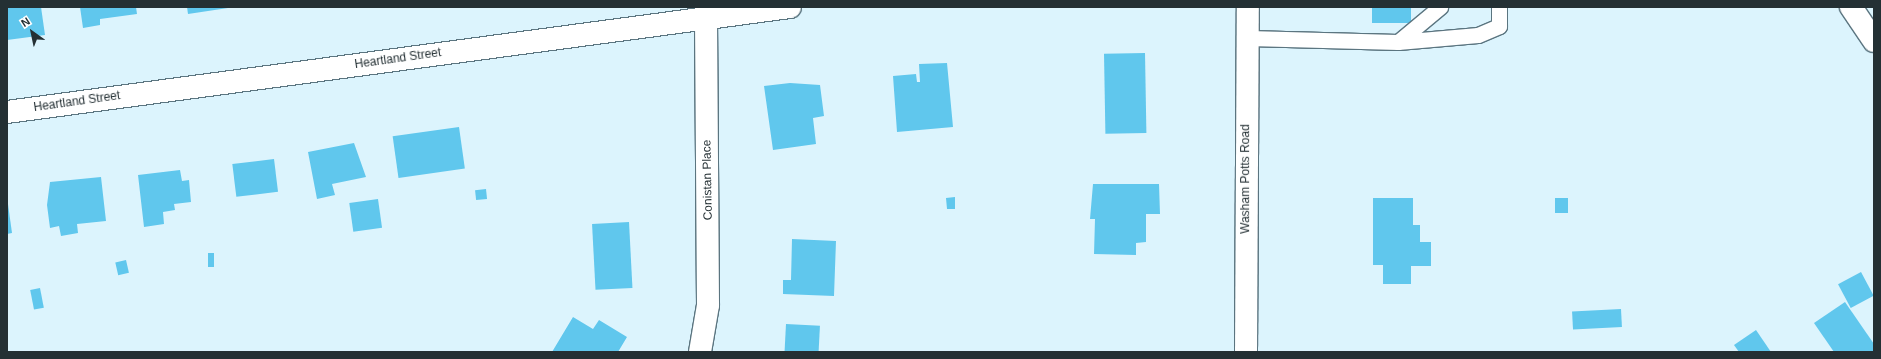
<!DOCTYPE html>
<html>
<head>
<meta charset="utf-8">
<style>
	body { margin:0 }
	#map { position:relative; width:1881px; height:359px; overflow:hidden; background:#dcf4fd; font-family:Helvetica,sans-serif }
	div>[style] { position:absolute }
	[style*='--x'] { left:calc(var(--x)*1px); top:calc(var(--y)*1px); width:calc(var(--w)*1px); rotate:calc(var(--a)*1deg) }
	.building>* { inset:0; background:#60c7ed; transform-origin:0 0 }
	.roads { filter:drop-shadow(1px 0 #5b7580) drop-shadow(-1px 0 #5b7580) drop-shadow(0 1px #5b7580) drop-shadow(0 -1px #5b7580) }
	.service>* { height:15px; margin:-7.5px; padding:0 7.5px; transform-origin:7.5px; border-radius:7.5px; background:#fff }
	.minor>* { height:22px; margin:-11px; padding:0 11px; transform-origin:11px; border-radius:11px; background:#fff }
	.tertiary>* { height:22px; margin:-11px; padding:0 11px; transform-origin:11px; border-radius:11px; background:#fff }
	span { translate:-50% -50%; white-space:nowrap; text-align:center; line-height:1.15; -webkit-text-stroke:3px #fff; paint-order:stroke }
	.street-label { font-size:12px; color:#243034 }
	.frame { position:absolute; inset:0; border:8px solid #243034; pointer-events:none }
	.north { position:absolute; left:12px; top:12px; width:40px; height:40px; -webkit-text-stroke:3px #fff; paint-order:stroke; rotate:327deg; font-size:11px; font-weight:700; line-height:16px; text-align:center; color:#243034 }
	.north::after { content:''; display:block; margin:auto; width:14px; height:18px; background:#243034; clip-path:polygon(50% 0,100% 100%,50% 72%,0 100%) }
</style>
</head>
<body>
<div id="map">
	<div class="building">
		<i style="clip-path:polygon(7px 7px,41px 7px,45px 35px,7px 40px)"></i>
		<i style="clip-path:polygon(80px 7px,136px 7px,137px 14px,100px 19px,100px 25px,83px 28px)"></i>
		<i style="clip-path:polygon(187px 7px,228px 7px,228px 8px,188px 14px)"></i>
		<i style="left:1372px;top:7px;width:39px;height:16px"></i>
		<i style="left:1145px;top:53px;width:80px;height:41px;rotate:89deg"></i>
		<i style="clip-path:polygon(947px 63px,953px 127px,897px 132px,893px 76px,916px 74px,917px 82px,920px 82px,919px 64px)"></i>
		<i style="clip-path:polygon(790px 83px,820px 85px,824px 116px,813px 118px,816px 144px,773px 150px,764px 86px)"></i>
		<i style="left:459px;top:127px;width:42px;height:67px;rotate:82deg"></i>
		<i style="clip-path:polygon(354px 143px,366px 177px,332px 184px,335px 195px,317px 199px,308px 152px)"></i>
		<i style="left:274px;top:159px;width:33px;height:42px;rotate:83deg"></i>
		<i style="clip-path:polygon(180px 170px,182px 181px,189px 180px,191px 202px,174px 204px,175px 210px,163px 212px,164px 224px,144px 227px,138px 175px)"></i>
		<i style="clip-path:polygon(101px 177px,106px 221px,77px 224px,78px 233px,61px 236px,59px 226px,50px 228px,47px 205px,50px 182px)"></i>
		<i style="clip-path:polygon(1093px 184px,1159px 184px,1160px 214px,1146px 214px,1146px 242px,1136px 243px,1136px 255px,1094px 254px,1095px 219px,1090px 219px)"></i>
		<i style="left:486px;top:189px;width:10px;height:11px;rotate:84deg"></i>
		<i style="clip-path:polygon(7px 197px,12px 233px,7px 234px)"></i>
		<i style="clip-path:polygon(955px 197px,955px 209px,947px 209px,946px 198px)"></i>
		<i style="clip-path:polygon(1373px 198px,1413px 198px,1413px 225px,1420px 225px,1420px 242px,1431px 242px,1431px 266px,1411px 266px,1411px 284px,1383px 284px,1383px 265px,1373px 265px)"></i>
		<i style="left:1555px;top:198px;width:13px;height:15px"></i>
		<i style="left:378px;top:199px;width:29px;height:29px;rotate:82deg"></i>
		<i style="left:629px;top:222px;width:66px;height:37px;rotate:87deg"></i>
		<i style="clip-path:polygon(792px 239px,836px 241px,834px 296px,783px 294px,783px 280px,791px 280px)"></i>
		<i style="left:208px;top:253px;width:6px;height:14px"></i>
		<i style="left:126px;top:260px;width:13px;height:11px;rotate:77deg"></i>
		<i style="left:1861px;top:272px;width:27px;height:26px;rotate:62deg"></i>
		<i style="left:40px;top:288px;width:20px;height:10px;rotate:79deg"></i>
		<i style="clip-path:polygon(1845px 302px,1874px 344px,1874px 352px,1834px 352px,1814px 323px)"></i>
		<i style="left:1621px;top:309px;width:18px;height:49px;rotate:87deg"></i>
		<i style="clip-path:polygon(573px 317px,593px 329px,599px 320px,627px 337px,618px 352px,552px 352px)"></i>
		<i style="left:786px;top:324px;width:34px;height:28px;rotate:3deg"></i>
		<i style="clip-path:polygon(1756px 330px,1771px 352px,1739px 352px,1734px 345px)"></i>
	</div>
	<div class="roads">
		<div class="service">
			<i style="--x:1248;--y:38;--w:150;--a:1.5"></i>
			<i style="--x:1398;--y:42;--w:80;--a:-5"></i>
			<i style="--x:1478;--y:35;--w:23;--a:-23"></i>
			<i style="--x:1499;--y:26;--w:19;--a:-90"></i>
			<i style="--x:1398;--y:42;--w:55;--a:-39.8"></i>
		</div>
		<div class="minor">
			<i style="--x:1851;--y:7;--w:41;--a:55.9"></i>
			<i style="--x:7;--y:112;--w:790;--a:-7.64"></i>
			<i style="--x:700;--y:352;--w:48;--a:-80.3"></i>
			<i style="--x:708;--y:305;--w:298;--a:-90.4"></i>
		</div>
		<div class="tertiary">
			<i style="--x:1246;--y:352;--w:345;--a:-89.7"></i>
		</div>
	</div>
	<div class="street-label">
		<span style="left:398px;top:59px;rotate:-8deg">Heartland Street</span>
		<span style="left:77px;top:102px;rotate:-8deg">Heartland Street</span>
		<span style="left:1246px;top:179px;rotate:-90deg">Washam Potts Road</span>
		<span style="left:708px;top:180px;rotate:-91deg">Conistan Place</span>
	</div>
	<div class="frame"></div>
	<div class="north">N</div>
</div>
</body>
</html>
